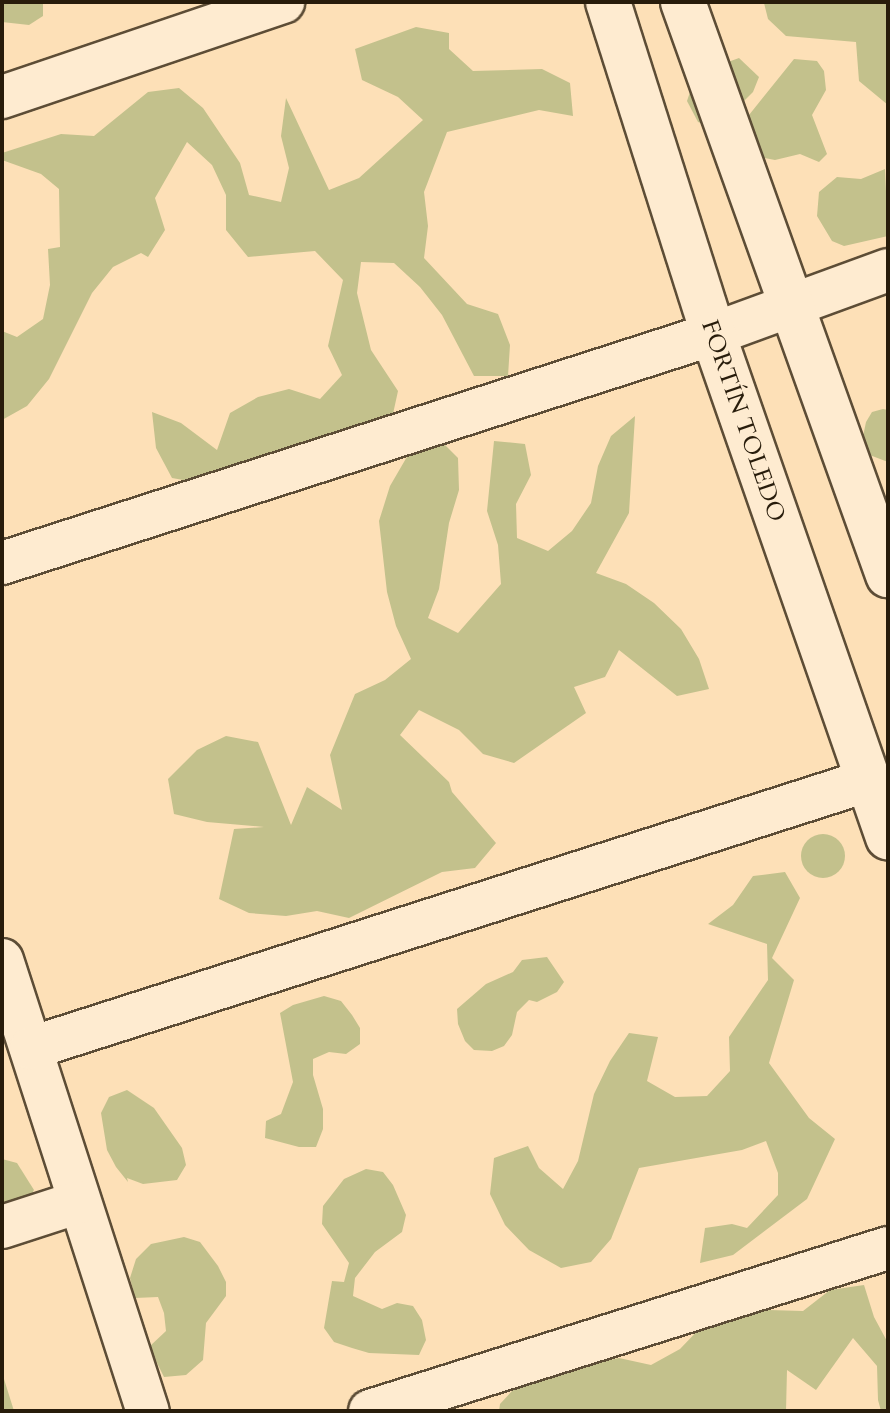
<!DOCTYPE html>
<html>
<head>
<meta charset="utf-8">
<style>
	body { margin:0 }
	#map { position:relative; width:890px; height:1413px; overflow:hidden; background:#fde0b7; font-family:Cardo,serif }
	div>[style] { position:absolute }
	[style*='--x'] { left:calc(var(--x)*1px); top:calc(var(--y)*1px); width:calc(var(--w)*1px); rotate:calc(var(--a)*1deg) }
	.green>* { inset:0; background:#c3c18c }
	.round { border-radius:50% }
	.roads { filter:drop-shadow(2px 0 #5d4d36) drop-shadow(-2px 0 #5d4d36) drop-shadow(0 2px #5d4d36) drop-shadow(0 -2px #5d4d36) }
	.street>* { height:42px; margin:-21px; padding:0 21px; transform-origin:21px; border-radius:21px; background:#feebd0 }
	.secondary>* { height:44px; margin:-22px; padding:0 22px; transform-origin:22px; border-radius:22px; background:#feebd0 }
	span { translate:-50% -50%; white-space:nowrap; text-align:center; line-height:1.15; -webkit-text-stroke:6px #feebd0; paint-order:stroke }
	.street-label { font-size:24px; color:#281c0b }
	.frame { position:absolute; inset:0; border:4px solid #281c0b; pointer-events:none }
</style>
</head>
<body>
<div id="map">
	<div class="green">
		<i style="clip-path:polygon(2px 2px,43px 2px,43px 16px,29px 25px,2px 22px)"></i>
		<i style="clip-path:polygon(888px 2px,888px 105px,859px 81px,856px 42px,786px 36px,768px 19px,764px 3px)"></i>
		<i style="clip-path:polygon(416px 27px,449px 33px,449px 49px,473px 71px,542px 69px,570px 83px,573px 116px,539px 110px,447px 132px,424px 192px,428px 226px,424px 258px,467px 304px,498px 314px,510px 345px,508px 376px,474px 376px,442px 315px,420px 287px,394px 263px,361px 262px,357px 293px,371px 350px,398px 391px,391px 423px,206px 484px,172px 478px,156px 448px,152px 412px,181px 423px,217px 450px,230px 413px,258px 397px,289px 389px,320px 399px,342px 375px,328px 346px,343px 280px,315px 251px,248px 257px,226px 230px,226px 195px,212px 165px,187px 142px,155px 198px,165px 230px,148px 257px,141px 253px,113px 267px,92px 293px,49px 379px,27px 406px,2px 420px,2px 331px,17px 337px,43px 319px,50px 285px,48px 249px,60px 247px,59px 189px,41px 174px,2px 160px,2px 153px,61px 134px,94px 136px,148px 92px,179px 88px,203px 108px,240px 163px,249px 195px,281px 202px,289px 168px,281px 136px,286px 98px,329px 190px,359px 178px,423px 120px,398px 97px,362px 80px,355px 49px)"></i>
		<i style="clip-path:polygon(739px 58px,759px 77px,753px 92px,728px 117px,709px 126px,698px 122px,687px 101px,691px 89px,728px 62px)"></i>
		<i style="clip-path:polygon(794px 59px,817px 61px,824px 71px,826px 90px,812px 115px,827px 154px,819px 162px,800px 154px,775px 160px,749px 155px,741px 125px)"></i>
		<i style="clip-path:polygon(885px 169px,888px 236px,844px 246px,832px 241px,817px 216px,819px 192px,837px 177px,861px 179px)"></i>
		<i style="clip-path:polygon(883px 409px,888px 410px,888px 462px,867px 454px,861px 446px,866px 422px,872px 412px)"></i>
		<i style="clip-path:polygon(635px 416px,629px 513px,596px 573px,626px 584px,654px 603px,681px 629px,699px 659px,709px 689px,677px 696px,619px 650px,605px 677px,574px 687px,586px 713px,514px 763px,483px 754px,459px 730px,419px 710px,400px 735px,449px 782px,452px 792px,496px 843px,475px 868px,442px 872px,349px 918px,317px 911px,286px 916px,249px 913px,219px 899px,234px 829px,264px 827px,207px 822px,174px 814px,168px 779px,197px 750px,226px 736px,258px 742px,291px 825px,307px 787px,342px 810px,330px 755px,355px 694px,385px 680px,411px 659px,396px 626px,387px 592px,379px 521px,390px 486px,408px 455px,436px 436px,458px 458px,459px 490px,449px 523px,439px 589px,428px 618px,458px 633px,501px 584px,498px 545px,487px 511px,494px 441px,525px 444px,531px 475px,516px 504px,517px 538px,548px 551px,572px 531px,591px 503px,598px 466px,611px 436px)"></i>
		<i class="round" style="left:801px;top:834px;width:44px;height:44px"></i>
		<i style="clip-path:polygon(785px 872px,800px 898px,772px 958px,794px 980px,769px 1063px,809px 1118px,835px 1139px,807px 1199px,733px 1255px,700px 1263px,705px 1228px,732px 1224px,747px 1228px,778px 1195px,778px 1173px,766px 1141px,742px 1150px,639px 1168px,611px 1239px,591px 1262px,561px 1268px,529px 1250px,505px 1225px,490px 1194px,494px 1158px,528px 1146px,539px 1168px,563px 1189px,578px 1161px,594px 1094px,610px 1061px,629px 1033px,658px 1037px,647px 1081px,675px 1097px,707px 1096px,730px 1071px,729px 1037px,768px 980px,767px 944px,708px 924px,733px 905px,753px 876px)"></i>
		<i style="clip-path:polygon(547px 957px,564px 982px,557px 992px,537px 1002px,529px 1000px,517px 1012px,512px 1035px,504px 1046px,492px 1051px,474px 1050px,465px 1041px,458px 1024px,457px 1009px,486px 984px,513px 972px,522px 960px)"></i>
		<i style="clip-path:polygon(324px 996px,341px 1001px,352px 1015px,360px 1028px,360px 1044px,346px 1054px,329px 1052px,313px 1059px,313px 1075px,323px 1109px,323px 1129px,316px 1147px,299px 1147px,265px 1138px,266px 1121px,281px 1114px,293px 1082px,280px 1013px,293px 1005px)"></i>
		<i style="clip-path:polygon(127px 1090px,154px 1108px,182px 1148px,186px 1165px,177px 1180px,143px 1184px,127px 1178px,128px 1182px,116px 1167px,107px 1150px,101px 1113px,109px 1097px)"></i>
		<i style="clip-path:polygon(2px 1159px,17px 1163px,34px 1190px,28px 1201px,2px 1215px)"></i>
		<i style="clip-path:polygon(366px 1169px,383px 1172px,393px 1185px,406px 1215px,402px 1232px,375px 1252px,355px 1278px,353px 1296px,382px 1309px,397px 1303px,413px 1306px,422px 1320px,426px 1340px,419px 1355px,369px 1353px,352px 1348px,334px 1342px,324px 1328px,332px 1281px,344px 1282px,349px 1263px,322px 1224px,323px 1206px,344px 1179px)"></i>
		<i style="clip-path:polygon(184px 1237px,200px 1242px,218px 1266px,226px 1282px,226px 1296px,206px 1323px,203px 1360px,186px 1375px,164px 1377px,149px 1347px,166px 1331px,164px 1313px,158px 1297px,135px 1298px,130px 1278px,136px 1259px,151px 1244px)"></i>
		<i style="clip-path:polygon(864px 1285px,874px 1317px,888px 1343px,888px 1411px,881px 1411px,878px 1400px,877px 1366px,853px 1338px,816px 1390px,787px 1370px,786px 1411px,499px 1411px,500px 1404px,524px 1378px,619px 1358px,651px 1365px,680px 1349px,703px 1325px,769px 1310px,803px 1311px,830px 1290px)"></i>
		<i style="clip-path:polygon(2px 1308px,4px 1379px,14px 1411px,2px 1411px)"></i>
	</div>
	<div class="roads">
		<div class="street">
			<i style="--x:2;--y:97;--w:297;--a:-18.7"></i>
			<i style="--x:2;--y:563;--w:747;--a:-17.85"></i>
			<i style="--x:713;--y:334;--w:186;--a:-20.1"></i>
			<i style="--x:2;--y:960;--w:474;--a:72.1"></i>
			<i style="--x:31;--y:1048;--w:877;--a:-17.73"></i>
			<i style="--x:2;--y:1227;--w:81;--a:-18"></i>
			<i style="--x:370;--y:1411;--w:543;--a:-17.47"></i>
		</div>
		<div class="secondary">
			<i style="--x:608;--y:2;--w:348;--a:72.4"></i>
			<i style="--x:713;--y:334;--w:533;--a:70.82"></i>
			<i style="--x:683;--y:2;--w:609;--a:70.31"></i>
		</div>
	</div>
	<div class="street-label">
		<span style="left:743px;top:421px;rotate:71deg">FORTÍN TOLEDO</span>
	</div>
	<div class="frame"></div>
</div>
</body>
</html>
